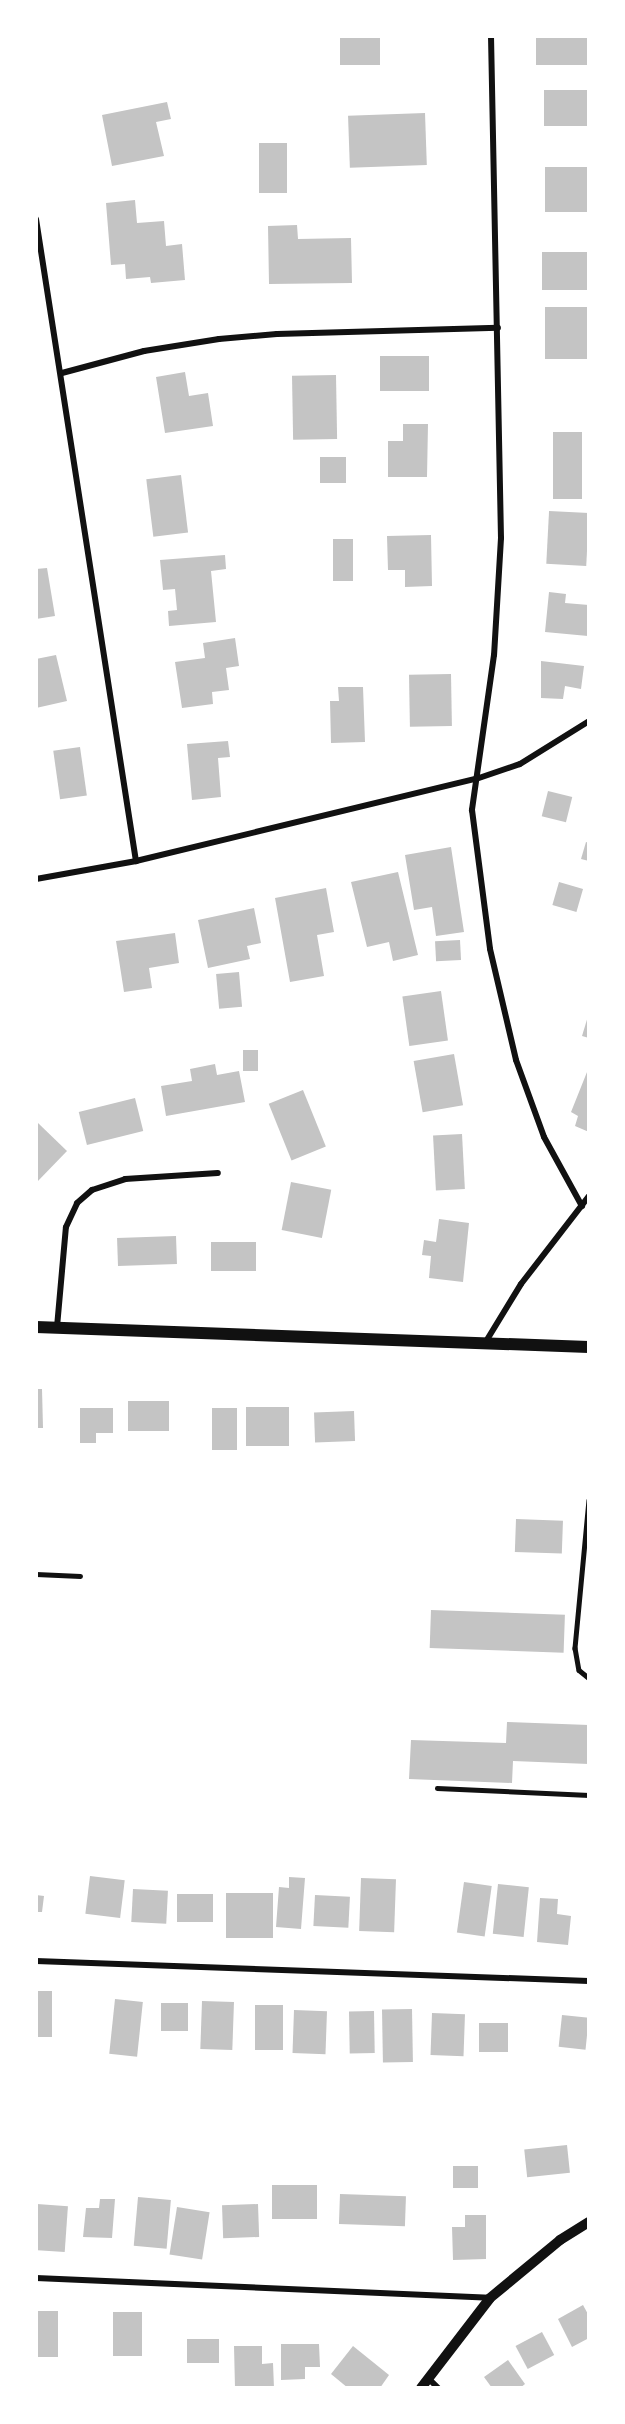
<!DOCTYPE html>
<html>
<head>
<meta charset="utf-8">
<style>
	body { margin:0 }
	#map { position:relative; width:625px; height:2424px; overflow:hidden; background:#fff; font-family:Commissioner,sans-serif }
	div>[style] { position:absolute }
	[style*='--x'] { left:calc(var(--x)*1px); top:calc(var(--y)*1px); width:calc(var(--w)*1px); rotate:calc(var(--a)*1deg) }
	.building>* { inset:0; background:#c4c4c4; transform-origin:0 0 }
	.service>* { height:4.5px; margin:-2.25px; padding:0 2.25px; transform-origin:2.25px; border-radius:2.25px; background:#111 }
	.minor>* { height:6px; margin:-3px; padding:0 3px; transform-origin:3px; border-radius:3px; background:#111 }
	.tertiary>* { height:10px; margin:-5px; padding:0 5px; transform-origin:5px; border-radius:5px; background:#111 }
	.secondary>* { height:12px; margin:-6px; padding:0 6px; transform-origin:6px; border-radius:6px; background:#111 }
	span { translate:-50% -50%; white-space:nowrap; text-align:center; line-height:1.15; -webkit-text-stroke:6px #fff; paint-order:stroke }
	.frame { position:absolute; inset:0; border:38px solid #fff; pointer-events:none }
</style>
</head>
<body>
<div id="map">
	<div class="building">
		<i style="left:340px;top:36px;width:40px;height:29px"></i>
		<i style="left:536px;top:36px;width:53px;height:29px"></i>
		<i style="left:589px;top:90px;width:36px;height:45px;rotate:90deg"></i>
		<i style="clip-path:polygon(167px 102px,171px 119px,156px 122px,164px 156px,112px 166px,102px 115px)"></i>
		<i style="left:425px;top:113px;width:52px;height:77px;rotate:88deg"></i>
		<i style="left:259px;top:143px;width:28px;height:50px"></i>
		<i style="left:589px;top:167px;width:45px;height:44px;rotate:90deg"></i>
		<i style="clip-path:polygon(135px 200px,137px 223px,164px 221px,166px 246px,182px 244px,185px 280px,151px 283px,150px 277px,126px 279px,125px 264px,111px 265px,106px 203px)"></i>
		<i style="clip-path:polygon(297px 225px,298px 239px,351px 238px,352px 283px,269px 284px,268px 226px)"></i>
		<i style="left:542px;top:252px;width:47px;height:38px"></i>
		<i style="left:545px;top:307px;width:44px;height:52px"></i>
		<i style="left:380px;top:356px;width:49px;height:35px"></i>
		<i style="clip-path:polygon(185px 372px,189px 396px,208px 393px,213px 426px,165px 433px,156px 377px)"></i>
		<i style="left:336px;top:375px;width:64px;height:44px;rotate:89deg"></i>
		<i style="clip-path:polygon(403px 424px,428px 424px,427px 477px,388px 477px,388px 441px,403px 441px)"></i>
		<i style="left:553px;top:432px;width:29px;height:67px"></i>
		<i style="left:346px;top:457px;width:26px;height:26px;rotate:90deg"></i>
		<i style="left:181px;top:475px;width:58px;height:35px;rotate:83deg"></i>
		<i style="left:589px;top:513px;width:53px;height:40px;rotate:93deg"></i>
		<i style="clip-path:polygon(431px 535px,432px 586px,405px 587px,405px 570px,388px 570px,387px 536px)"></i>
		<i style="left:333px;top:539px;width:20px;height:42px"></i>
		<i style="clip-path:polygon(225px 555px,226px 569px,211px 571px,216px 622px,169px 626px,168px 611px,177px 610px,175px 589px,163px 590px,160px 560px)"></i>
		<i style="clip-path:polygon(47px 568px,55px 616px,36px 619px,36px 569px)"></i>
		<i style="clip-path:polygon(549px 592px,566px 594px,565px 603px,589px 605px,588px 636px,545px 632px)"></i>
		<i style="clip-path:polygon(235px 638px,239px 666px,226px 668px,229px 690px,212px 692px,213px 704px,182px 708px,175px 662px,205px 658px,203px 643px)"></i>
		<i style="clip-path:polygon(56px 655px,67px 701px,36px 708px,36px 659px)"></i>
		<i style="clip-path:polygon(541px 661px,584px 666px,581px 689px,565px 686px,563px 699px,541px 698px)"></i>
		<i style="left:451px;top:674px;width:52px;height:42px;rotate:89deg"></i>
		<i style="clip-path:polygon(338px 687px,363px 687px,365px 742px,331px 743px,330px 701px,339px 701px)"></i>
		<i style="clip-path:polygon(228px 741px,230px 757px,218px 758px,221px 797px,192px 800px,187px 744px)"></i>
		<i style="left:80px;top:747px;width:49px;height:27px;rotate:82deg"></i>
		<i style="left:548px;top:791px;width:25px;height:26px;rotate:14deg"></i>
		<i style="clip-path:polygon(586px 842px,589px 843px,589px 861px,581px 859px)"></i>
		<i style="clip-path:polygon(451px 847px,464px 932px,436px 936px,432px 907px,414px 910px,405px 855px)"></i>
		<i style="clip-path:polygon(398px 872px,418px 955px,393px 961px,389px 942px,367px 947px,351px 882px)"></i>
		<i style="left:559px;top:882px;width:25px;height:24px;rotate:16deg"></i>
		<i style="clip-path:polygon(326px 888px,334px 932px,317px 935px,324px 976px,290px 982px,275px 898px)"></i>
		<i style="clip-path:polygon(254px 908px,261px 943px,247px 946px,250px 959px,208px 968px,198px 920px)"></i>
		<i style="clip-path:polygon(175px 933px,179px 963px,149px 968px,152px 988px,124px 992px,116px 941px)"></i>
		<i style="left:460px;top:940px;width:20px;height:25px;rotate:87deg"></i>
		<i style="left:239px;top:972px;width:35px;height:23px;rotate:85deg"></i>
		<i style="left:441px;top:991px;width:50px;height:39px;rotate:82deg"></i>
		<i style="clip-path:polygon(589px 1013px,589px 1038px,582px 1036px)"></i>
		<i style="left:243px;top:1050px;width:15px;height:21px"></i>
		<i style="left:454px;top:1054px;width:52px;height:41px;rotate:80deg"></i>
		<i style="clip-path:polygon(215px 1064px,217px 1075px,239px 1071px,245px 1102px,166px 1116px,161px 1086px,192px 1081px,190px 1069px)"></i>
		<i style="clip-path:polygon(589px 1067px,589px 1132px,575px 1126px,578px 1116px,571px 1112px)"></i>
		<i style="left:303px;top:1090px;width:61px;height:37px;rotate:68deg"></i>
		<i style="left:135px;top:1098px;width:34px;height:58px;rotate:76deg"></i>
		<i style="clip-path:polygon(38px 1123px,67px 1151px,36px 1183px,36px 1126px)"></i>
		<i style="left:462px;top:1134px;width:55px;height:29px;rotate:87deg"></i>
		<i style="left:291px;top:1182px;width:41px;height:49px;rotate:11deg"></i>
		<i style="clip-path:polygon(439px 1219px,469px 1223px,463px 1282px,429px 1278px,431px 1256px,422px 1255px,424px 1240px,436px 1242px)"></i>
		<i style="left:176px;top:1236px;width:28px;height:59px;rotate:88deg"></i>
		<i style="left:256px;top:1242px;width:29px;height:45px;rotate:90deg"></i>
		<i style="clip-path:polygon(36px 1389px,42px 1389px,43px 1428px,36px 1428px)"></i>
		<i style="left:128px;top:1401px;width:41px;height:30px"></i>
		<i style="left:289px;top:1407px;width:39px;height:43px;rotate:90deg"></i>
		<i style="clip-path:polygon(80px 1408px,113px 1408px,113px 1433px,96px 1433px,96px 1443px,80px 1443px)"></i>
		<i style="left:212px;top:1408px;width:25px;height:42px"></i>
		<i style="left:354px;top:1411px;width:30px;height:40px;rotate:88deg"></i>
		<i style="left:516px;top:1519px;width:47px;height:33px;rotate:2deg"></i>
		<i style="left:431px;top:1610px;width:134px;height:38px;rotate:2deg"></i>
		<i style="clip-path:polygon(507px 1722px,589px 1725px,589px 1764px,513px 1761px,512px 1783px,409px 1779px,411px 1740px,506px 1743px)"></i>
		<i style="left:90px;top:1876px;width:35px;height:38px;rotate:7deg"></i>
		<i style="clip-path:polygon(289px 1877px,305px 1878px,301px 1929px,276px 1927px,279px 1887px,289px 1888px)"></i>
		<i style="left:361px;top:1878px;width:35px;height:53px;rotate:2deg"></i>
		<i style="left:464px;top:1882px;width:28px;height:51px;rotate:8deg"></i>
		<i style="left:498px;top:1884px;width:31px;height:50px;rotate:6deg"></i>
		<i style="left:133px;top:1889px;width:35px;height:33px;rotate:3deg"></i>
		<i style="left:226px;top:1893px;width:47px;height:45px"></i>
		<i style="left:177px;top:1894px;width:36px;height:28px"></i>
		<i style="clip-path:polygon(36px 1895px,44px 1896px,42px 1912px,36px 1912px)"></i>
		<i style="left:315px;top:1895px;width:35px;height:31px;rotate:3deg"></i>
		<i style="clip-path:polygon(540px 1898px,558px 1899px,557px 1914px,571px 1916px,568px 1945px,537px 1942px)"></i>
		<i style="left:36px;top:1991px;width:16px;height:46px"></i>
		<i style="left:115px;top:1999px;width:28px;height:55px;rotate:6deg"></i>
		<i style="left:202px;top:2001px;width:32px;height:48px;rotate:2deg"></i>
		<i style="left:161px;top:2003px;width:27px;height:28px"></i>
		<i style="left:255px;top:2005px;width:28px;height:45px"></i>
		<i style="left:412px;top:2009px;width:53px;height:30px;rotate:89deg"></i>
		<i style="left:294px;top:2010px;width:33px;height:43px;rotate:2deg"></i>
		<i style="left:374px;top:2011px;width:42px;height:25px;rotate:89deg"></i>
		<i style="left:432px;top:2013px;width:33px;height:42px;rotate:2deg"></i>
		<i style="left:562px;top:2015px;width:27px;height:32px;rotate:6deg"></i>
		<i style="left:479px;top:2023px;width:29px;height:29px"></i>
		<i style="left:567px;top:2145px;width:28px;height:43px;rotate:84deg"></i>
		<i style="left:478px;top:2166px;width:22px;height:25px;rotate:90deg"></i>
		<i style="left:272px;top:2185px;width:45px;height:34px"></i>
		<i style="left:340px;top:2194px;width:66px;height:30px;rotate:2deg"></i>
		<i style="left:138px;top:2197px;width:33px;height:49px;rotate:5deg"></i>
		<i style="clip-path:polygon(100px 2199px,115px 2199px,112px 2238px,83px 2237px,86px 2208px,99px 2208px)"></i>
		<i style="left:37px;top:2204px;width:31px;height:46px;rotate:4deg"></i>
		<i style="left:258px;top:2204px;width:33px;height:36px;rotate:88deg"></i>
		<i style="left:177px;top:2207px;width:33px;height:48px;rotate:9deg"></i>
		<i style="clip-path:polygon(465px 2215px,486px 2215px,486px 2259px,453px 2260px,452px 2227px,465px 2227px)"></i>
		<i style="clip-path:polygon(583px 2305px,589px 2316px,589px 2338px,572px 2347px,558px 2319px)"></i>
		<i style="left:36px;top:2311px;width:22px;height:46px"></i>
		<i style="left:142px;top:2312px;width:44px;height:29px;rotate:90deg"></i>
		<i style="left:542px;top:2332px;width:26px;height:30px;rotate:62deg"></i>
		<i style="left:219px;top:2339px;width:24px;height:32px;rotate:90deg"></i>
		<i style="clip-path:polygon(281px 2344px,319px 2344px,320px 2367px,305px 2367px,305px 2379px,281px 2380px)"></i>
		<i style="clip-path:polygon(234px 2346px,262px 2346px,262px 2364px,273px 2363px,274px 2388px,235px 2388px)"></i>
		<i style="clip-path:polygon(353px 2346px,389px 2375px,380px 2388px,348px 2388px,331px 2374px)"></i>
		<i style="clip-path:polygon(508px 2360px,525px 2384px,520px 2388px,492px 2388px,484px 2377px)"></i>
	</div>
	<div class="service">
		<i style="--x:589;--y:1500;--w:149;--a:95.4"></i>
		<i style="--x:575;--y:1648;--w:22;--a:80"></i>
		<i style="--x:579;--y:1670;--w:13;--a:39"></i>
		<i style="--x:36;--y:1574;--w:44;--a:2.6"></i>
		<i style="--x:437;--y:1788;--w:152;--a:2.6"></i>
	</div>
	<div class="minor">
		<i style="--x:491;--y:36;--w:502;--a:88.86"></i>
		<i style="--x:501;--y:538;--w:117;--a:93.4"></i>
		<i style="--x:494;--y:655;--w:157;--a:98.1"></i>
		<i style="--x:472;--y:810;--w:140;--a:82.6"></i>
		<i style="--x:490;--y:949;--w:114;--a:76.8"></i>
		<i style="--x:516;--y:1060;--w:82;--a:70"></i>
		<i style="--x:544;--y:1137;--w:79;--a:61.2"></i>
		<i style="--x:36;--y:219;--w:650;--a:81.15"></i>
		<i style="--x:62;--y:373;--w:85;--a:-15"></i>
		<i style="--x:144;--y:351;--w:76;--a:-9.1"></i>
		<i style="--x:219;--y:339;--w:58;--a:-4.9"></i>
		<i style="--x:277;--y:334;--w:221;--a:-1.6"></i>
		<i style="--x:36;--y:879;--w:102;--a:-10.2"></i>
		<i style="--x:136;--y:861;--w:350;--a:-13.6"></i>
		<i style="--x:476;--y:779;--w:46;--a:-18.8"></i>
		<i style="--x:520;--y:764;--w:81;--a:-31.9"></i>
		<i style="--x:57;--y:1327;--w:100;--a:-84.9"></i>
		<i style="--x:66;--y:1227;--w:26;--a:-65"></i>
		<i style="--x:77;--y:1203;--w:20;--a:-41"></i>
		<i style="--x:92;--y:1190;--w:35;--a:-18"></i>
		<i style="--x:125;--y:1179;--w:93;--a:-3.7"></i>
		<i style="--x:485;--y:1343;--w:69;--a:-58.6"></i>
		<i style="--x:521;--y:1284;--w:111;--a:-52.3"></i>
		<i style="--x:36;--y:1961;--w:553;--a:2.07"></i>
		<i style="--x:36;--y:2278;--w:454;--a:2.5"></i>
		<i style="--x:428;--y:2378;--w:14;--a:45"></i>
	</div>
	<div class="tertiary">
		<i style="--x:421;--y:2388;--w:113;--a:-52.5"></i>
		<i style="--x:490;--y:2298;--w:91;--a:-39.6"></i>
		<i style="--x:560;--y:2240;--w:34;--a:-32"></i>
	</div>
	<div class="secondary">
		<i style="--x:36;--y:1327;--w:553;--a:2.07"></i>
	</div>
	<div class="frame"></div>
</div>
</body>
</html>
